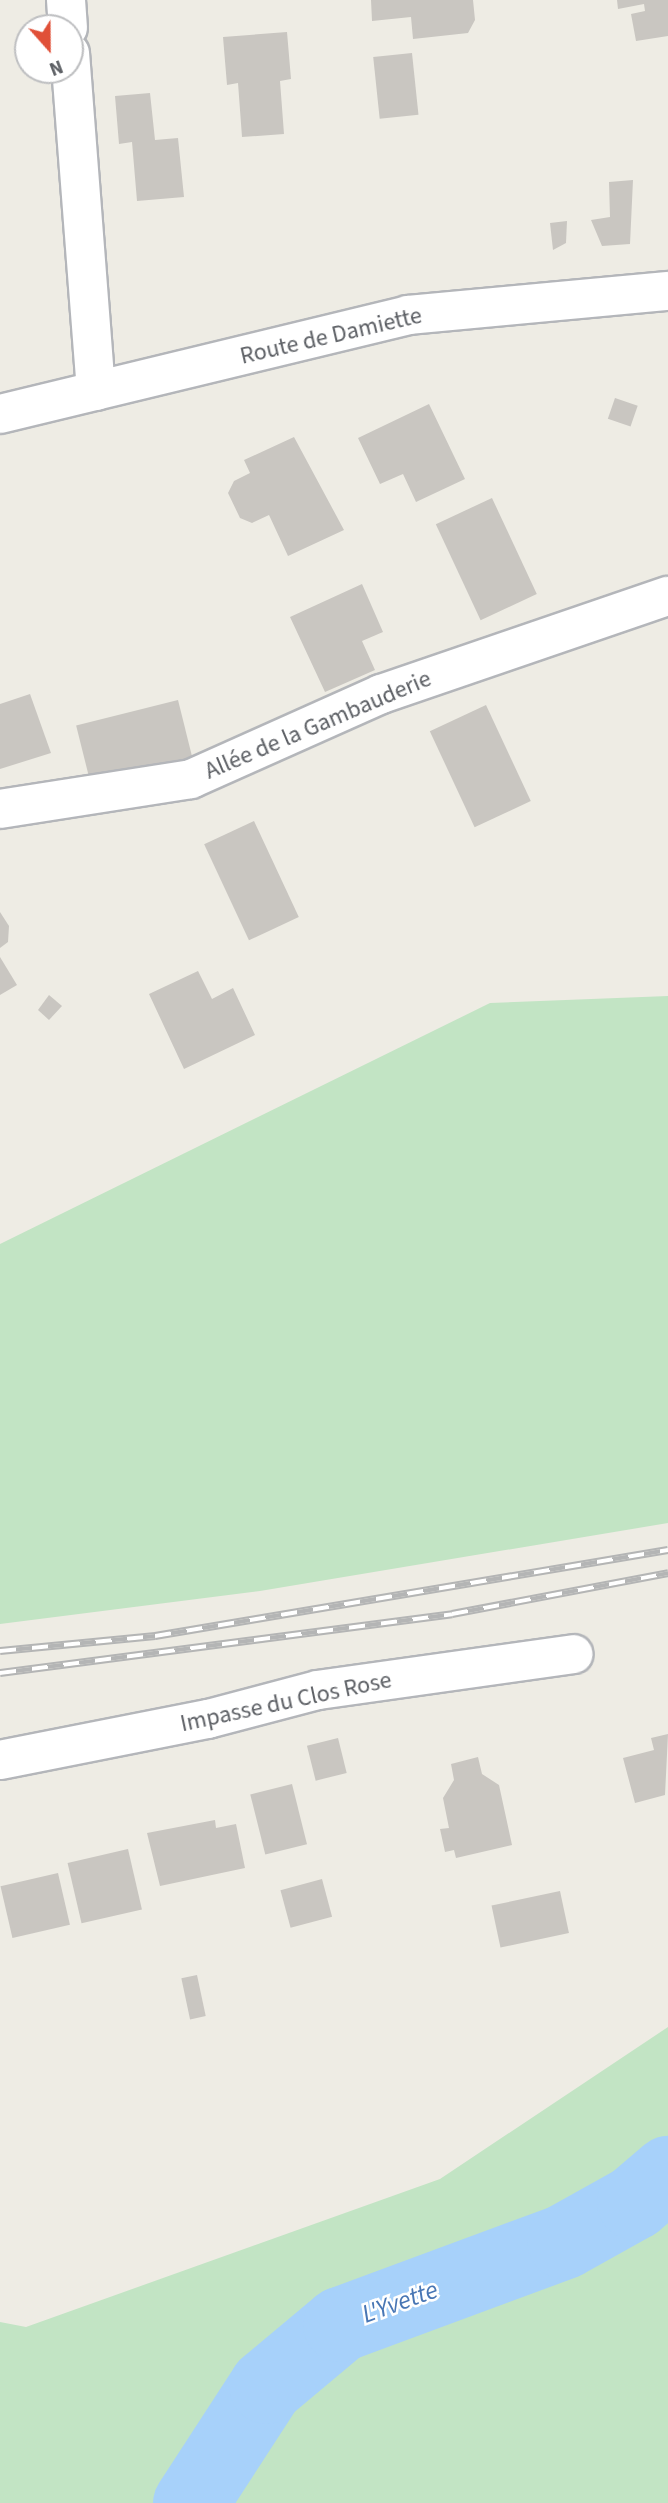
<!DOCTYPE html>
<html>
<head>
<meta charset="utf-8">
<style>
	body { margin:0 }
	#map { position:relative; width:668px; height:2503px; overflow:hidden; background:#eeece4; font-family:"Source Sans 3",sans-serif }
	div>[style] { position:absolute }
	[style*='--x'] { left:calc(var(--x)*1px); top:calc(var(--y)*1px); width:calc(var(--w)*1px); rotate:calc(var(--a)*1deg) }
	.green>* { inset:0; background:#c2e4c4 }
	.river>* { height:75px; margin:-37.5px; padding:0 37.5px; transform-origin:37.5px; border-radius:37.5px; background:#a7d1fa }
	.building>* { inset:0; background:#c9c6c1; transform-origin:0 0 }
	.roads { filter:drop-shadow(2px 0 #b4b6ba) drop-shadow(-2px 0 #b4b6ba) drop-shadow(0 2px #b4b6ba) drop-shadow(0 -2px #b4b6ba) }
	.street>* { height:38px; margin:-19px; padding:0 19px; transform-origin:19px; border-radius:19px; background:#fff }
	.secondary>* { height:38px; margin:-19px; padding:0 19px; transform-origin:19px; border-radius:19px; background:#fff }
	.rail>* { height:8px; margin-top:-4px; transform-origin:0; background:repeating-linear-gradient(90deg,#fff 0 16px,#b4b5b5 0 32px); box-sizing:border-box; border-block:2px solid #b4b5b5 }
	span { translate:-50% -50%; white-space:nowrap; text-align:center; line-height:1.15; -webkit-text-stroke:5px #fff; paint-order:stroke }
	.street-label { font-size:24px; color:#5c5f64 }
	.water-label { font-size:26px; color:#4876b4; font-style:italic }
	.north { position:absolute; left:14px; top:14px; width:70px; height:70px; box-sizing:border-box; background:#fff; border:2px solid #bebfc1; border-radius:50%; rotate:159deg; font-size:19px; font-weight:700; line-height:28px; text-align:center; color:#5c5f64 }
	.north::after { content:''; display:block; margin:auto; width:24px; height:32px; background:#e05038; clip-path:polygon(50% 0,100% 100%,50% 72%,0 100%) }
</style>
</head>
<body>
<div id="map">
	<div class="green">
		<i style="clip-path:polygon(668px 996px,668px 1523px,260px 1591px,0 1624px,0 1244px,490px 1003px)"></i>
		<i style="clip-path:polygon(668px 2027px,668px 2503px,0 2503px,0 2322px,26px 2327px,440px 2179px)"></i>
	</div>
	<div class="river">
		<i style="--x:190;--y:2503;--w:140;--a:-57"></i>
		<i style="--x:266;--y:2386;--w:97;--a:-40"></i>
		<i style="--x:340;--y:2324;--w:239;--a:-20.3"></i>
		<i style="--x:564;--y:2241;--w:80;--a:-29.1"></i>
		<i style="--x:634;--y:2202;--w:45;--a:-40.5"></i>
	</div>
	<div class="building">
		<i style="clip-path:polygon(371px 0,473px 0,475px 20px,468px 33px,413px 39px,411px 17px,372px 21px)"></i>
		<i style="clip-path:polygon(617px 0,668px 0,668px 36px,636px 41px,631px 14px,645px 11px,644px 4px,618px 9px)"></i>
		<i style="clip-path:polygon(287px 32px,291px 79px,280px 81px,284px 134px,242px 137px,238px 83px,227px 85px,223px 37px)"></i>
		<i style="left:412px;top:53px;width:62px;height:39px;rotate:84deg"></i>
		<i style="clip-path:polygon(150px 93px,155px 140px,178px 138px,184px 197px,137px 201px,132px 142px,119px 144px,115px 96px)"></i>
		<i style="clip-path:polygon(633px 180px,630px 244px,602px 246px,591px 220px,610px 217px,609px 182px)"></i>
		<i style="clip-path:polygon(567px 221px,566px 243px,553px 250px,550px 223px)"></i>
		<i style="left:615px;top:398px;width:24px;height:22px;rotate:19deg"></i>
		<i style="clip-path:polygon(429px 404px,465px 479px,416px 502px,403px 474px,380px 484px,358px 438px)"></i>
		<i style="clip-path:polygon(294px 437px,344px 530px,288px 556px,269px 515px,252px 523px,240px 518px,228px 493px,234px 481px,250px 473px,244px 460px)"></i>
		<i style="left:492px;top:498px;width:106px;height:62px;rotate:65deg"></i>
		<i style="clip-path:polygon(362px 584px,383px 632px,362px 641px,375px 670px,325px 692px,290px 617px)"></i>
		<i style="clip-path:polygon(30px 694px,51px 753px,0 769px,0 704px)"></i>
		<i style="left:178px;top:700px;width:61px;height:105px;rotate:76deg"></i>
		<i style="left:486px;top:705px;width:106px;height:62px;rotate:65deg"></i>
		<i style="left:254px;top:821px;width:106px;height:55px;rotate:65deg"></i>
		<i style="clip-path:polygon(0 912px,9px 926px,8px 942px,0 948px)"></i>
		<i style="clip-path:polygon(0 957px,17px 985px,0 995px)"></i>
		<i style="clip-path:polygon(198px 971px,212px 999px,233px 988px,255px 1035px,184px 1069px,149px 994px)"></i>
		<i style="clip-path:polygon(49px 995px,62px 1006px,49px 1020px,38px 1010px)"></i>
		<i style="clip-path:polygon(668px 1734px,665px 1795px,635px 1803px,623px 1758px,654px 1750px,651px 1738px)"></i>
		<i style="left:338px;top:1738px;width:36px;height:32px;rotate:76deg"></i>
		<i style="clip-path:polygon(478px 1757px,482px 1774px,499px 1785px,512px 1845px,456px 1858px,454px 1850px,445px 1852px,440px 1829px,449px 1828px,443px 1798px,454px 1780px,451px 1764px)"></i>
		<i style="left:292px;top:1784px;width:62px;height:43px;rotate:76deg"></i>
		<i style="clip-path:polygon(215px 1820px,216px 1828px,236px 1824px,245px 1868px,160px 1886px,147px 1833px)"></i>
		<i style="left:128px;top:1849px;width:62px;height:62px;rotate:77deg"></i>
		<i style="left:58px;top:1873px;width:53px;height:59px;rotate:77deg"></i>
		<i style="left:322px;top:1879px;width:39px;height:43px;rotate:75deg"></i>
		<i style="left:560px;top:1891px;width:43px;height:70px;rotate:78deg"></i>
		<i style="left:197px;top:1975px;width:42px;height:16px;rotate:78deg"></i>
	</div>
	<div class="roads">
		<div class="street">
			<i style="--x:66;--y:0;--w:28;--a:86"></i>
			<i style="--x:70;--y:53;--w:339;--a:85.6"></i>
			<i style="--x:0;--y:809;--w:193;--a:-8.9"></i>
			<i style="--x:191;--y:779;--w:208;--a:-24.1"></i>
			<i style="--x:381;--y:694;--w:303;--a:-18.9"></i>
			<i style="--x:0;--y:1760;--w:212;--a:-11.2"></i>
			<i style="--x:208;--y:1719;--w:114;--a:-14.8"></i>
			<i style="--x:318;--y:1690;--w:258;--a:-8"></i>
		</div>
		<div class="secondary">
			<i style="--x:0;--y:414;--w:420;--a:-13.6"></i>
			<i style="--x:408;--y:315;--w:261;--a:-5.3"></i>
		</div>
	</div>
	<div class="rail">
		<i style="--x:0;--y:1651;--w:156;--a:-5.5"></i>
		<i style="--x:155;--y:1636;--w:520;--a:-9.52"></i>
		<i style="--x:0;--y:1673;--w:456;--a:-7.4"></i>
		<i style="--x:452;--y:1614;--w:220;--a:-10.7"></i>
	</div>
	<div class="street-label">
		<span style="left:331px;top:336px;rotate:-13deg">Route de Damiette</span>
		<span style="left:318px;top:725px;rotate:-23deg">Allée de la Gambauderie</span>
		<span style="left:286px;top:1702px;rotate:-12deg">Impasse du Clos Rose</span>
	</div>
	<div class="water-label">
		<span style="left:400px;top:2302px;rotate:-20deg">L'Yvette</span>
	</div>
	<div class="north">N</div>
</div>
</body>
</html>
